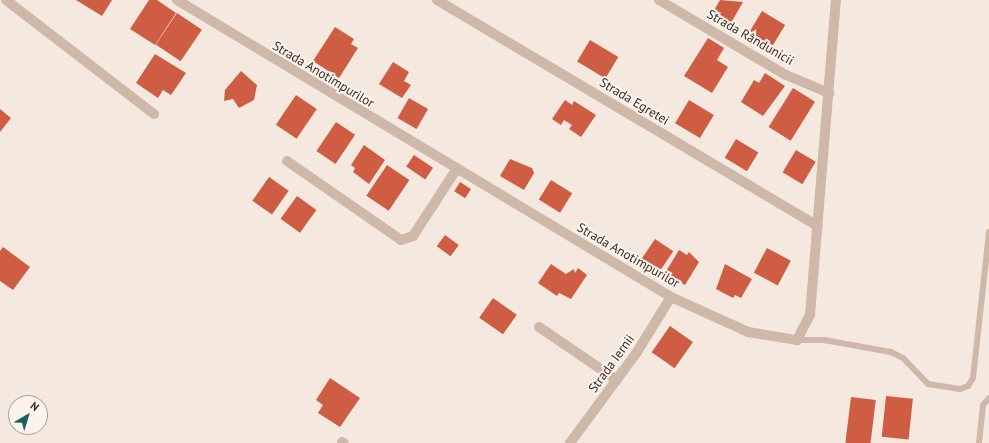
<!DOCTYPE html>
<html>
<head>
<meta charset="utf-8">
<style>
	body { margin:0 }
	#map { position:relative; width:989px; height:443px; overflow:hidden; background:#f5e9df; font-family:"PT Sans",sans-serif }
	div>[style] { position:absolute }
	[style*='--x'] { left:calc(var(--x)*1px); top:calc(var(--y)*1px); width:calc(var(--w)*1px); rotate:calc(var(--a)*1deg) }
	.building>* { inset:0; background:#cf5d43; transform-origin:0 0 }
	.service>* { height:6px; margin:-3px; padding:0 3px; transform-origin:3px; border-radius:3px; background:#ceb8a9 }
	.minor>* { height:10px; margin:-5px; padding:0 5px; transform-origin:5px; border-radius:5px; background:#ceb8a9 }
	span { translate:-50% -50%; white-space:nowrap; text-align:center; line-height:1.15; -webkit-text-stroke:4px #fbf3ec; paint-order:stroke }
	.street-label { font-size:13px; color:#3b2e29 }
	.north { position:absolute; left:8px; top:395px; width:40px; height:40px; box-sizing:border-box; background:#fbf3ec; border:1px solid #aea49e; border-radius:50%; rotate:38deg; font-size:11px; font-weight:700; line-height:16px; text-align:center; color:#3b2e29 }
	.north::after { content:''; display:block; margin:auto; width:14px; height:18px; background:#1b6060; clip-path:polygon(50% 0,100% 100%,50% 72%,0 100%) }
</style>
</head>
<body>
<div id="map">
	<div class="building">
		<i style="clip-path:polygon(76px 0,112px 0,102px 16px)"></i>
		<i style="clip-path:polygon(149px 0,157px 0,176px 13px,155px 45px,130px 29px)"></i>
		<i style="clip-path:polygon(720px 0,743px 2px,731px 23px,713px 12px)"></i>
		<i style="left:762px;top:11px;width:27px;height:27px;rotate:31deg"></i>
		<i style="left:177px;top:13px;width:30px;height:38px;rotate:34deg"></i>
		<i style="clip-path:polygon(335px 27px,354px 39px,351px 44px,358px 48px,339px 78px,313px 61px)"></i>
		<i style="clip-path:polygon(708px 38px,724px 48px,717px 60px,728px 67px,712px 93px,684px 76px)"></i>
		<i style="left:590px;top:40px;width:33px;height:25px;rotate:31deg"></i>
		<i style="clip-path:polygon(155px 54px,186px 73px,171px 95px,163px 90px,158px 98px,136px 83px)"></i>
		<i style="clip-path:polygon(393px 62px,409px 72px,404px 81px,411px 85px,402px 98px,379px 84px)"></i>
		<i style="clip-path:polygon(241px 71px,257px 85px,254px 100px,239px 108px,233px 99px,224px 101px,225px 90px)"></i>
		<i style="clip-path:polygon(765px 73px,785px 86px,763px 116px,741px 102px,754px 80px,759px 83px)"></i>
		<i style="left:793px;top:88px;width:26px;height:46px;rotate:32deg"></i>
		<i style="left:296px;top:95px;width:25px;height:36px;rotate:34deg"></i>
		<i style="left:409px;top:98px;width:22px;height:23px;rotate:30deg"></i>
		<i style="clip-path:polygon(565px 100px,572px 105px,574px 101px,596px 115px,581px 137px,569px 129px,572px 125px,564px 120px,561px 125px,552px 119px)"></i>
		<i style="left:689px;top:100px;width:29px;height:27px;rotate:31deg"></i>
		<i style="clip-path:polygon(0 109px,11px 118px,0 132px)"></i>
		<i style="left:336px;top:122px;width:23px;height:35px;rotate:34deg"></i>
		<i style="left:736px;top:139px;width:26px;height:22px;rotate:31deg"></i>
		<i style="clip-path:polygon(364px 145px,385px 160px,369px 184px,353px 172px,355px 168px,351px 165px)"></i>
		<i style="left:796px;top:150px;width:23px;height:26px;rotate:31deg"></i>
		<i style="left:414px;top:155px;width:23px;height:14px;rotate:34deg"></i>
		<i style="clip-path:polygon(510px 159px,532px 168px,534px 173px,524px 190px,500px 176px)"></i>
		<i style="left:387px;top:165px;width:27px;height:37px;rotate:34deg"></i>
		<i style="left:269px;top:177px;width:24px;height:29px;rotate:35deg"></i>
		<i style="left:551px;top:180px;width:25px;height:23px;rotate:32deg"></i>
		<i style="left:460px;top:182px;width:13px;height:11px;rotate:32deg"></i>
		<i style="left:297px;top:196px;width:24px;height:28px;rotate:36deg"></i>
		<i style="left:445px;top:235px;width:17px;height:14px;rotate:36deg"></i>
		<i style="left:655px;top:239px;width:22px;height:25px;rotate:34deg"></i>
		<i style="clip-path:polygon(3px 247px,30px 267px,13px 290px,0 281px,0 251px)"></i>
		<i style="left:767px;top:248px;width:27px;height:28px;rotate:28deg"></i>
		<i style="clip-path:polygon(679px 250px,687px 255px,689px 252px,699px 262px,685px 285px,665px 273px)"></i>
		<i style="clip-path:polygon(551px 264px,566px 274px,574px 269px,575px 273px,578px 268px,587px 275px,571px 299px,559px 293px,557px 296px,538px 283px)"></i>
		<i style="clip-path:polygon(725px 264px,752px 279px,741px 298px,735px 295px,733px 298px,716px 289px)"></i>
		<i style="left:493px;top:298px;width:29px;height:24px;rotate:35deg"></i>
		<i style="left:670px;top:326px;width:28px;height:32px;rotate:35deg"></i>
		<i style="clip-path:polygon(330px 378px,360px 398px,340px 427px,318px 413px,323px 405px,316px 400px)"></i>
		<i style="left:886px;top:396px;width:27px;height:41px;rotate:6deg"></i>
		<i style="left:851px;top:397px;width:25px;height:46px;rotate:7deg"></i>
	</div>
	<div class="service">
		<i style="--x:797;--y:340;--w:27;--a:0"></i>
		<i style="--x:824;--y:340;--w:68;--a:10.2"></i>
		<i style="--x:891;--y:352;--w:13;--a:27"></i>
		<i style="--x:903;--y:358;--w:36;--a:46"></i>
		<i style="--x:928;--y:384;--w:32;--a:9"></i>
		<i style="--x:960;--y:389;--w:9;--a:-21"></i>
		<i style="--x:968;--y:386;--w:9;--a:-58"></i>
		<i style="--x:973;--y:378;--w:147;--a:-83.7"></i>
		<i style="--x:979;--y:443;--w:38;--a:-84"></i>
		<i style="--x:983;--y:405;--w:9;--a:-49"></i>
	</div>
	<div class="minor">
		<i style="--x:6;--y:0;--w:187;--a:37.6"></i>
		<i style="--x:177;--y:0;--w:576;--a:31.01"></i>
		<i style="--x:671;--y:297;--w:85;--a:24.4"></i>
		<i style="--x:748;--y:332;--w:50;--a:9.3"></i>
		<i style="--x:797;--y:340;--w:28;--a:-63"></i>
		<i style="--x:810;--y:315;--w:316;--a:-85.3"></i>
		<i style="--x:437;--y:0;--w:443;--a:30.7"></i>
		<i style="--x:659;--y:0;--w:147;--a:30.6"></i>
		<i style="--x:786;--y:75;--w:47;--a:22.7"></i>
		<i style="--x:287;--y:161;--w:139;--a:34.7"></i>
		<i style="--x:401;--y:240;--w:13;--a:-18"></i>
		<i style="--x:413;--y:236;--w:79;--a:-56.9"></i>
		<i style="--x:539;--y:327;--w:94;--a:34.2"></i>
		<i style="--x:342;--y:442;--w:2;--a:27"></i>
		<i style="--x:570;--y:443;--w:113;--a:-53.6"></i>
		<i style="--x:637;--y:352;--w:65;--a:-58.3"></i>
	</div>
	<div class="street-label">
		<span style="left:750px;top:38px;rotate:30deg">Strada Rândunicii</span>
		<span style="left:323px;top:75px;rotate:31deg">Strada Anotimpurilor</span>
		<span style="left:634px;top:102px;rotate:31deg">Strada Egretei</span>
		<span style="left:628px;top:256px;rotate:30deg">Strada Anotimpurilor</span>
		<span style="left:612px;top:364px;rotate:-54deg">Strada Iernii</span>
	</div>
	<div class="north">N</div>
</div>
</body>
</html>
